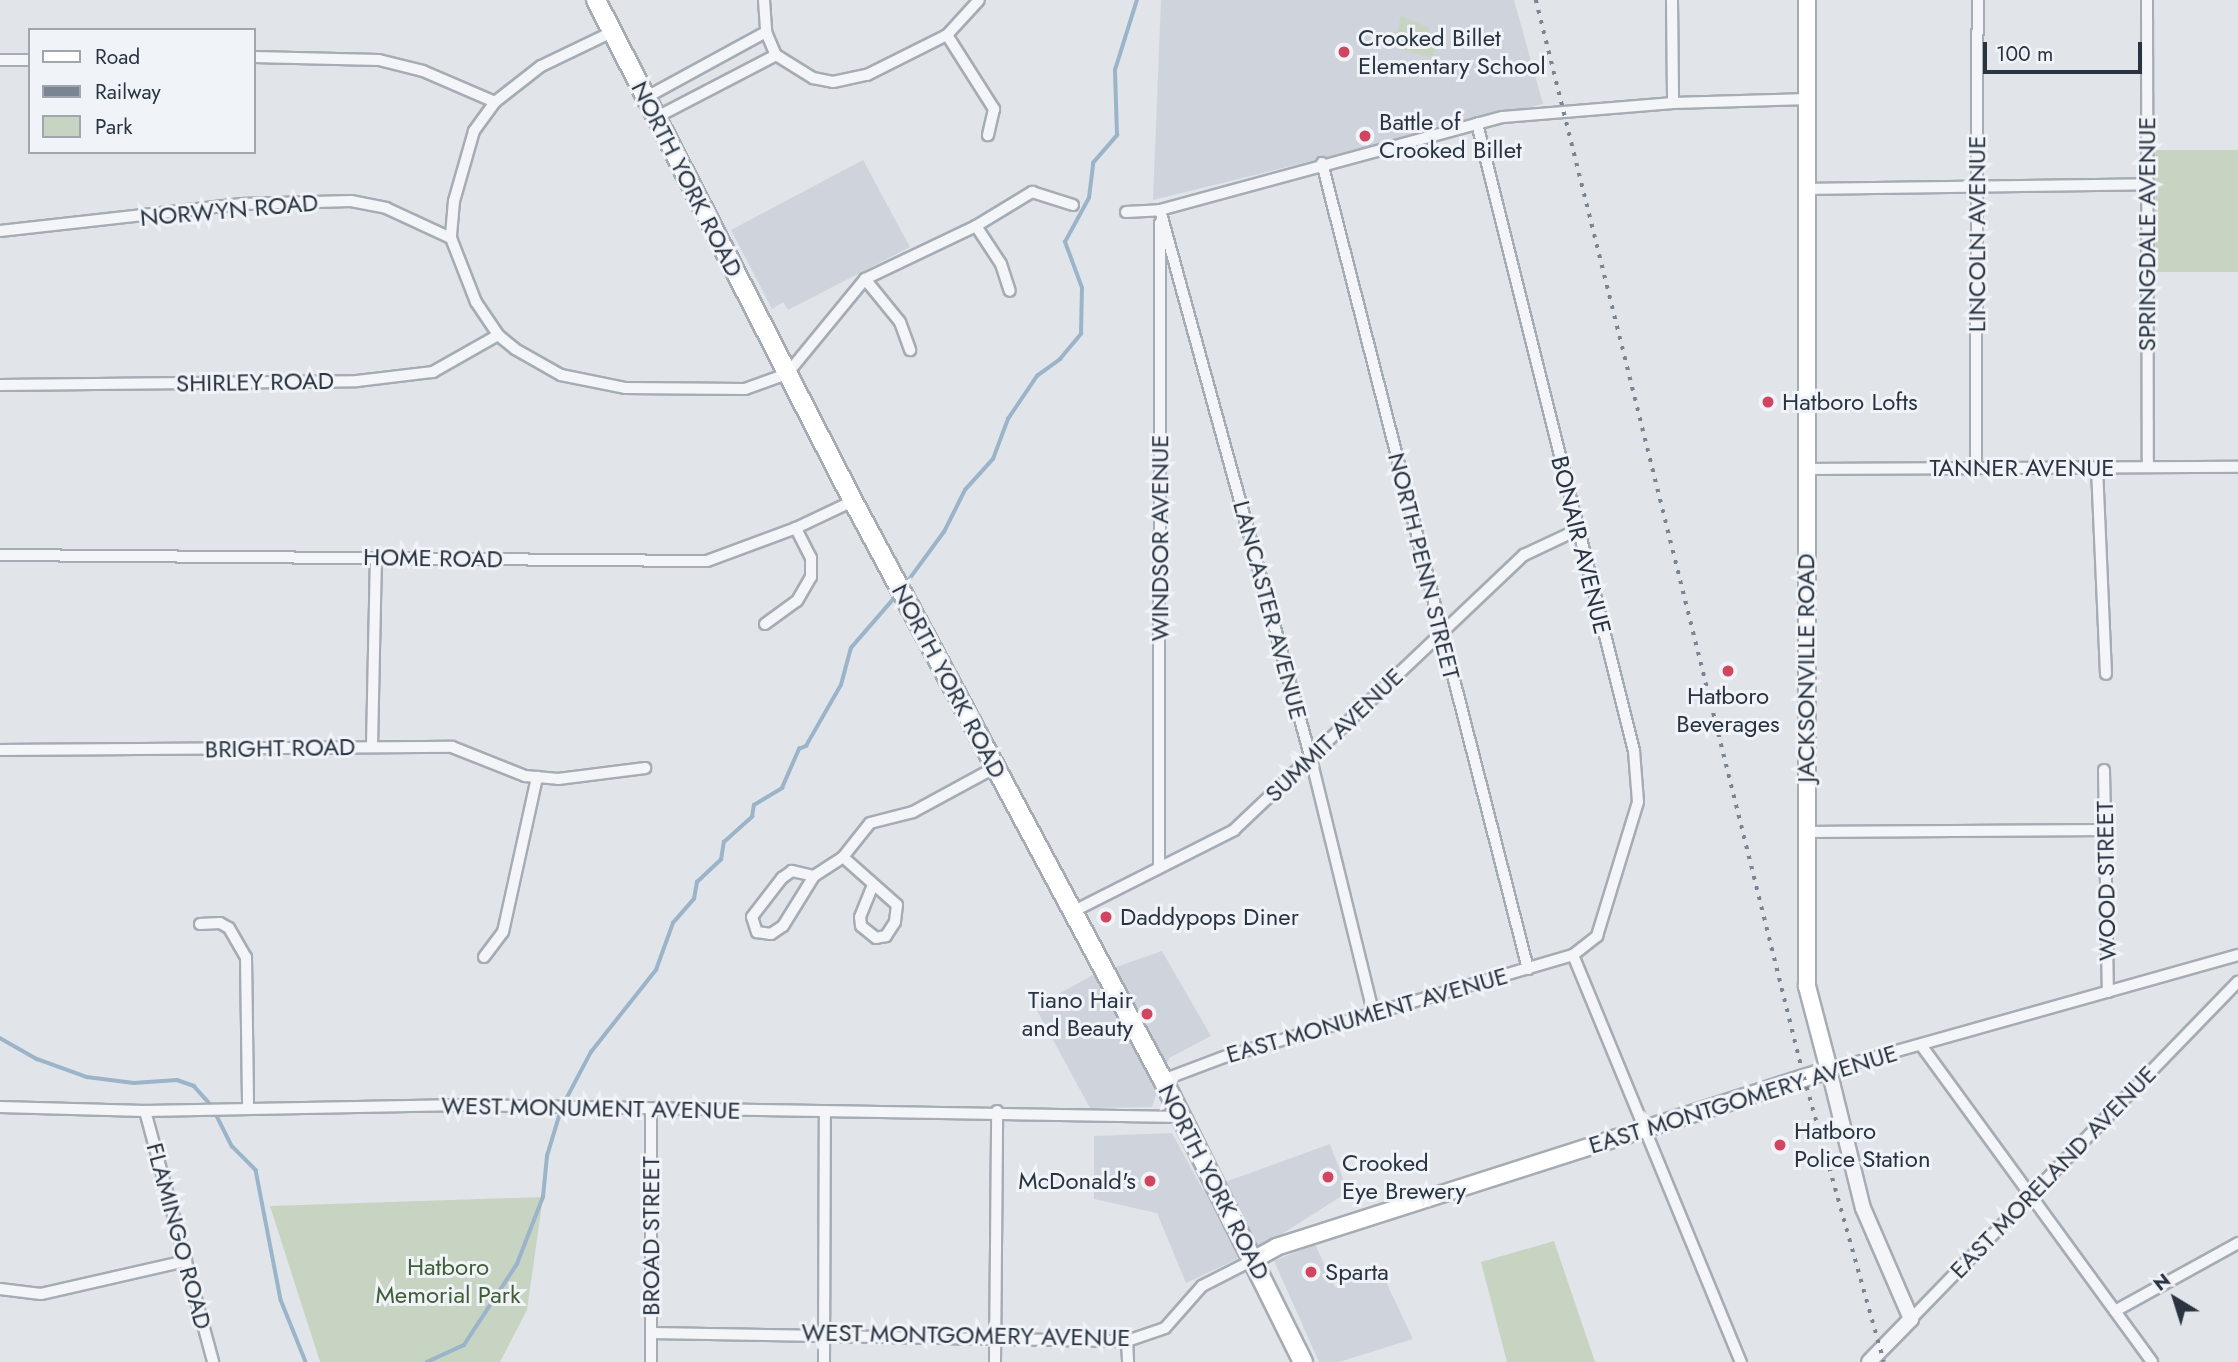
<!DOCTYPE html>
<html>
<head>
<meta charset="utf-8">
<style>
	body { margin:0 }
	#map { position:relative; width:2238px; height:1362px; overflow:hidden; background:#e1e5ea; font-family:Jost,sans-serif }
	div>[style] { position:absolute }
	[style*='--x'] { left:calc(var(--x)*1px); top:calc(var(--y)*1px); width:calc(var(--w)*1px); rotate:calc(var(--a)*1deg) }
	.built>* { inset:0; background:#cfd4dc }
	.green>* { inset:0; background:#c7d4c2; transform-origin:0 0 }
	.stream>* { height:3.5px; margin:-1.75px; padding:0 1.75px; transform-origin:1.75px; border-radius:1.75px; background:#9bb4ca }
	.roads { filter:drop-shadow(2px 0 #a6acb4) drop-shadow(-2px 0 #a6acb4) drop-shadow(0 2px #a6acb4) drop-shadow(0 -2px #a6acb4) }
	.minor>* { height:10px; margin:-5px; padding:0 5px; transform-origin:5px; border-radius:5px; background:#f4f5f8 }
	.tertiary>* { height:14px; margin:-7px; padding:0 7px; transform-origin:7px; border-radius:7px; background:#f4f5f8 }
	.secondary>* { height:16px; margin:-8px; padding:0 8px; transform-origin:8px; border-radius:8px; background:#fff }
	.trunk>* { height:18px; margin:-9px; padding:0 9px; transform-origin:9px; border-radius:9px; background:#fff }
	.rail>* { height:3.5px; margin-top:-1.75px; transform-origin:0; background:repeating-linear-gradient(90deg,#7a8493 0 3.5px,transparent 0 10.5px) }
	.dots>* { width:19px; height:19px; translate:-50% -50%; box-sizing:border-box; border:4px solid #f0f3f7; border-radius:50% }
	span { translate:-50% -50%; white-space:nowrap; text-align:center; line-height:1.15; -webkit-text-stroke:6px #f0f3f7; paint-order:stroke }
	.poi-label { font-size:24px; color:#293341 }
	.left { translate:0 -50%; text-align:left }
	.right { translate:-100% -50%; text-align:right }
	.street-label { font-size:24px; color:#293341 }
	.park-label { font-size:24px; color:#3f5d36 }
	.legend { position:absolute; left:28px; top:28px; width:228px; height:126px; box-sizing:border-box; background:#f0f3f7; border:2px solid #a0a6ae; margin:0; padding:9px 12px; list-style:none; font-size:21px; color:#293341 }
	.legend li { display:flex; align-items:center; gap:14px; height:35px }
	.legend b { width:35px; border:2px solid #a0a6ae }
	.north { position:absolute; left:2140px; top:1264px; width:70px; height:70px; -webkit-text-stroke:5px #f0f3f7; paint-order:stroke; rotate:322deg; font-size:19px; font-weight:700; line-height:28px; text-align:center; color:#293341 }
	.north::after { content:''; display:block; margin:auto; width:24px; height:32px; background:#293341; clip-path:polygon(50% 0,100% 100%,50% 72%,0 100%) }
	.scale { position:absolute; left:1983px; top:42px; width:159px; height:32px; box-sizing:border-box; border:4px solid #293341; border-top:0; padding-left:9px; font-size:21px; line-height:24px; white-space:nowrap; color:#293341; -webkit-text-stroke:5px #f0f3f7; paint-order:stroke }
</style>
</head>
<body>
<div id="map">
	<div class="built">
		<i style="clip-path:polygon(1161px 0,1514px 0,1543px 104px,1153px 200px)"></i>
		<i style="clip-path:polygon(863px 160px,910px 247px,788px 310px,783px 302px,772px 309px,731px 230px)"></i>
		<i style="clip-path:polygon(1162px 951px,1211px 1036px,1169px 1058px,1152px 1107px,1090px 1108px,1035px 1007px,1093px 975px)"></i>
		<i style="clip-path:polygon(1172px 1133px,1203px 1190px,1330px 1144px,1348px 1192px,1258px 1249px,1186px 1283px,1157px 1213px,1094px 1199px,1094px 1136px)"></i>
		<i style="clip-path:polygon(1315px 1244px,1335px 1287px,1379px 1267px,1413px 1339px,1339px 1362px,1319px 1362px,1274px 1261px)"></i>
	</div>
	<div class="green">
		<i style="clip-path:polygon(1401px 16px,1430px 28px,1428px 35px,1438px 42px,1432px 58px,1403px 50px,1395px 39px)"></i>
		<i style="left:2238px;top:150px;width:122px;height:92px;rotate:90deg"></i>
		<i style="clip-path:polygon(543px 1197px,527px 1310px,500px 1362px,320px 1362px,270px 1206px)"></i>
		<i style="clip-path:polygon(1554px 1241px,1595px 1362px,1507px 1362px,1481px 1262px)"></i>
	</div>
	<div class="stream">
		<i style="--x:905;--y:585;--w:66;--a:-53.7"></i>
		<i style="--x:944;--y:532;--w:47;--a:-63.4"></i>
		<i style="--x:965;--y:490;--w:42;--a:-47.9"></i>
		<i style="--x:993;--y:459;--w:43;--a:-69.4"></i>
		<i style="--x:1008;--y:419;--w:52;--a:-56"></i>
		<i style="--x:1037;--y:376;--w:29;--a:-36"></i>
		<i style="--x:1060;--y:359;--w:33;--a:-50"></i>
		<i style="--x:1081;--y:334;--w:46;--a:-88.8"></i>
		<i style="--x:1082;--y:288;--w:49;--a:-110.3"></i>
		<i style="--x:1065;--y:242;--w:50;--a:-61.4"></i>
		<i style="--x:1089;--y:198;--w:35;--a:-83"></i>
		<i style="--x:1093;--y:163;--w:37;--a:-49"></i>
		<i style="--x:1117;--y:135;--w:65;--a:-91.8"></i>
		<i style="--x:1115;--y:70;--w:73;--a:-72.6"></i>
		<i style="--x:0;--y:1038;--w:43;--a:29.6"></i>
		<i style="--x:37;--y:1059;--w:53;--a:19.8"></i>
		<i style="--x:87;--y:1077;--w:47;--a:7.3"></i>
		<i style="--x:134;--y:1083;--w:43;--a:-4"></i>
		<i style="--x:177;--y:1080;--w:18;--a:19"></i>
		<i style="--x:194;--y:1086;--w:27;--a:48"></i>
		<i style="--x:212;--y:1106;--w:45;--a:63.4"></i>
		<i style="--x:232;--y:1146;--w:34;--a:45"></i>
		<i style="--x:256;--y:1170;--w:132;--a:79.1"></i>
		<i style="--x:281;--y:1300;--w:67;--a:68"></i>
		<i style="--x:564;--y:1103;--w:58;--a:-62.1"></i>
		<i style="--x:591;--y:1052;--w:105;--a:-51.6"></i>
		<i style="--x:656;--y:970;--w:50;--a:-70.1"></i>
		<i style="--x:673;--y:923;--w:32;--a:-49"></i>
		<i style="--x:694;--y:899;--w:17;--a:-80"></i>
		<i style="--x:697;--y:882;--w:33;--a:-43"></i>
		<i style="--x:721;--y:860;--w:18;--a:-81"></i>
		<i style="--x:724;--y:842;--w:38;--a:-42"></i>
		<i style="--x:752;--y:817;--w:12;--a:-81"></i>
		<i style="--x:754;--y:805;--w:33;--a:-31"></i>
		<i style="--x:782;--y:788;--w:43;--a:-66.4"></i>
		<i style="--x:799;--y:749;--w:8;--a:-23"></i>
		<i style="--x:806;--y:746;--w:70;--a:-60.2"></i>
		<i style="--x:841;--y:685;--w:38;--a:-75"></i>
		<i style="--x:851;--y:648;--w:69;--a:-49.1"></i>
		<i style="--x:427;--y:1362;--w:41;--a:-24.7"></i>
		<i style="--x:464;--y:1345;--w:97;--a:-56.8"></i>
		<i style="--x:517;--y:1264;--w:72;--a:-68.8"></i>
		<i style="--x:543;--y:1197;--w:41;--a:-84.4"></i>
		<i style="--x:547;--y:1156;--w:48;--a:-73.1"></i>
	</div>
	<div class="roads">
		<div class="minor">
			<i style="--x:764;--y:0;--w:32;--a:86"></i>
			<i style="--x:766;--y:32;--w:25;--a:67"></i>
			<i style="--x:776;--y:55;--w:44;--a:31.9"></i>
			<i style="--x:813;--y:78;--w:20;--a:11"></i>
			<i style="--x:833;--y:82;--w:35;--a:-12"></i>
			<i style="--x:867;--y:75;--w:89;--a:-26.6"></i>
			<i style="--x:947;--y:35;--w:47;--a:-47.6"></i>
			<i style="--x:1672;--y:0;--w:103;--a:89.4"></i>
			<i style="--x:2147;--y:0;--w:467;--a:89.9"></i>
			<i style="--x:612;--y:32;--w:79;--a:154.4"></i>
			<i style="--x:541;--y:66;--w:58;--a:142"></i>
			<i style="--x:495;--y:102;--w:36;--a:126"></i>
			<i style="--x:474;--y:131;--w:73;--a:105.9"></i>
			<i style="--x:454;--y:201;--w:37;--a:95"></i>
			<i style="--x:451;--y:238;--w:69;--a:68.7"></i>
			<i style="--x:476;--y:302;--w:40;--a:56"></i>
			<i style="--x:498;--y:335;--w:22;--a:39"></i>
			<i style="--x:515;--y:349;--w:53;--a:29.5"></i>
			<i style="--x:561;--y:375;--w:65;--a:11.5"></i>
			<i style="--x:625;--y:388;--w:120;--a:0.5"></i>
			<i style="--x:745;--y:389;--w:45;--a:-19.7"></i>
			<i style="--x:787;--y:374;--w:123;--a:-50.6"></i>
			<i style="--x:865;--y:279;--w:123;--a:-25.5"></i>
			<i style="--x:976;--y:226;--w:66;--a:-31.3"></i>
			<i style="--x:1032;--y:192;--w:43;--a:17.6"></i>
			<i style="--x:947;--y:35;--w:88;--a:57.6"></i>
			<i style="--x:994;--y:109;--w:27;--a:103"></i>
			<i style="--x:254;--y:57;--w:125;--a:1.4"></i>
			<i style="--x:379;--y:60;--w:45;--a:14"></i>
			<i style="--x:423;--y:71;--w:78;--a:23.3"></i>
			<i style="--x:0;--y:60;--w:30;--a:0"></i>
			<i style="--x:645;--y:98;--w:138;--a:-28.6"></i>
			<i style="--x:655;--y:118;--w:136;--a:-27.5"></i>
			<i style="--x:1322;--y:163;--w:832;--a:75.66"></i>
			<i style="--x:1806;--y:189;--w:340;--a:-0.8"></i>
			<i style="--x:1160;--y:210;--w:569;--a:74.62"></i>
			<i style="--x:1311;--y:759;--w:260;--a:76.2"></i>
			<i style="--x:1126;--y:212;--w:34;--a:-3"></i>
			<i style="--x:1160;--y:210;--w:355;--a:-15.2"></i>
			<i style="--x:1503;--y:117;--w:171;--a:-4.7"></i>
			<i style="--x:1673;--y:103;--w:136;--a:-1.7"></i>
			<i style="--x:976;--y:226;--w:45;--a:56.7"></i>
			<i style="--x:1001;--y:264;--w:28;--a:72"></i>
			<i style="--x:0;--y:231;--w:243;--a:-6.4"></i>
			<i style="--x:241;--y:204;--w:110;--a:-1.6"></i>
			<i style="--x:351;--y:201;--w:36;--a:11"></i>
			<i style="--x:386;--y:208;--w:72;--a:24.8"></i>
			<i style="--x:865;--y:279;--w:55;--a:50.9"></i>
			<i style="--x:900;--y:322;--w:30;--a:70"></i>
			<i style="--x:0;--y:385;--w:357;--a:-0.6"></i>
			<i style="--x:357;--y:381;--w:77;--a:-6.8"></i>
			<i style="--x:433;--y:372;--w:75;--a:-29.6"></i>
			<i style="--x:1976;--y:468;--w:468;--a:-89.8"></i>
			<i style="--x:2097;--y:468;--w:206;--a:87.5"></i>
			<i style="--x:1807;--y:469;--w:431;--a:-0.3"></i>
			<i style="--x:0;--y:555;--w:707;--a:0.49"></i>
			<i style="--x:707;--y:561;--w:95;--a:-20.3"></i>
			<i style="--x:796;--y:528;--w:63;--a:-25.3"></i>
			<i style="--x:765;--y:624;--w:39;--a:-36"></i>
			<i style="--x:797;--y:601;--w:28;--a:-60"></i>
			<i style="--x:811;--y:577;--w:19;--a:-90"></i>
			<i style="--x:811;--y:558;--w:34;--a:-117"></i>
			<i style="--x:372;--y:746;--w:188;--a:-88.8"></i>
			<i style="--x:0;--y:750;--w:452;--a:-0.4"></i>
			<i style="--x:452;--y:747;--w:79;--a:21.7"></i>
			<i style="--x:525;--y:776;--w:33;--a:5"></i>
			<i style="--x:558;--y:779;--w:88;--a:-7.2"></i>
			<i style="--x:2104;--y:770;--w:222;--a:89"></i>
			<i style="--x:1806;--y:832;--w:297;--a:-0.4"></i>
			<i style="--x:843;--y:857;--w:72;--a:41.6"></i>
			<i style="--x:897;--y:905;--w:17;--a:97"></i>
			<i style="--x:895;--y:922;--w:17;--a:123"></i>
			<i style="--x:886;--y:936;--w:10;--a:169"></i>
			<i style="--x:876;--y:938;--w:19;--a:-141"></i>
			<i style="--x:861;--y:926;--w:9;--a:-96"></i>
			<i style="--x:860;--y:917;--w:35;--a:-68"></i>
			<i style="--x:1159;--y:867;--w:644;--a:-89.91"></i>
			<i style="--x:814;--y:876;--w:23;--a:-167"></i>
			<i style="--x:792;--y:871;--w:12;--a:145"></i>
			<i style="--x:782;--y:878;--w:49;--a:127.6"></i>
			<i style="--x:752;--y:917;--w:16;--a:72"></i>
			<i style="--x:757;--y:932;--w:14;--a:8"></i>
			<i style="--x:771;--y:934;--w:14;--a:-34"></i>
			<i style="--x:783;--y:926;--w:59;--a:-58.2"></i>
			<i style="--x:814;--y:876;--w:35;--a:-33"></i>
			<i style="--x:843;--y:857;--w:43;--a:-51.5"></i>
			<i style="--x:870;--y:823;--w:44;--a:-14.3"></i>
			<i style="--x:913;--y:812;--w:94;--a:-28.5"></i>
			<i style="--x:1072;--y:912;--w:182;--a:-26.8"></i>
			<i style="--x:1234;--y:830;--w:400;--a:-43.5"></i>
			<i style="--x:1524;--y:555;--w:59;--a:-25.3"></i>
			<i style="--x:200;--y:924;--w:20;--a:-3"></i>
			<i style="--x:220;--y:923;--w:10;--a:29"></i>
			<i style="--x:229;--y:928;--w:34;--a:60"></i>
			<i style="--x:246;--y:957;--w:148;--a:89.2"></i>
			<i style="--x:1573;--y:955;--w:440;--a:67.6"></i>
			<i style="--x:484;--y:957;--w:31;--a:-53"></i>
			<i style="--x:503;--y:932;--w:159;--a:-77.6"></i>
			<i style="--x:1921;--y:1045;--w:392;--a:53.9"></i>
			<i style="--x:1829;--y:1070;--w:425;--a:-15.7"></i>
			<i style="--x:1163;--y:1080;--w:65;--a:-20.7"></i>
			<i style="--x:1224;--y:1057;--w:364;--a:-16.3"></i>
			<i style="--x:1573;--y:955;--w:31;--a:-38"></i>
			<i style="--x:1597;--y:936;--w:140;--a:-73"></i>
			<i style="--x:1638;--y:802;--w:51;--a:-94.5"></i>
			<i style="--x:1634;--y:751;--w:647;--a:-104.04"></i>
			<i style="--x:0;--y:1107;--w:145;--a:1.6"></i>
			<i style="--x:145;--y:1111;--w:318;--a:-1.1"></i>
			<i style="--x:463;--y:1105;--w:718;--a:0.96"></i>
			<i style="--x:651;--y:1110;--w:252;--a:90"></i>
			<i style="--x:145;--y:1111;--w:260;--a:74.8"></i>
			<i style="--x:0;--y:1289;--w:41;--a:7"></i>
			<i style="--x:41;--y:1294;--w:149;--a:-12.8"></i>
			<i style="--x:2115;--y:1311;--w:141;--a:-28.9"></i>
			<i style="--x:1911;--y:1319;--w:470;--a:-45.9"></i>
			<i style="--x:651;--y:1333;--w:476;--a:1"></i>
			<i style="--x:1127;--y:1341;--w:40;--a:-18.9"></i>
			<i style="--x:1165;--y:1328;--w:56;--a:-48.6"></i>
			<i style="--x:1202;--y:1286;--w:57;--a:-27"></i>
			<i style="--x:1127;--y:1341;--w:21;--a:87"></i>
			<i style="--x:824;--y:1362;--w:248;--a:-89.8"></i>
			<i style="--x:995;--y:1362;--w:251;--a:-89.5"></i>
		</div>
		<div class="tertiary">
			<i style="--x:1829;--y:1070;--w:142;--a:76.2"></i>
			<i style="--x:1863;--y:1208;--w:121;--a:66.6"></i>
			<i style="--x:1911;--y:1319;--w:60;--a:134.3"></i>
		</div>
		<div class="secondary">
			<i style="--x:1253;--y:1260;--w:26;--a:-29"></i>
			<i style="--x:1276;--y:1247;--w:581;--a:-17.75"></i>
			<i style="--x:1829;--y:1070;--w:87;--a:-104.7"></i>
			<i style="--x:1807;--y:986;--w:986;--a:-90"></i>
		</div>
		<div class="trunk">
			<i style="--x:596;--y:0;--w:563;--a:62.84"></i>
			<i style="--x:853;--y:501;--w:657;--a:61.84"></i>
			<i style="--x:1163;--y:1080;--w:315;--a:63.6"></i>
		</div>
	</div>
	<div class="rail">
		<i style="--x:1536;--y:0;--w:1110;--a:76.03"></i>
		<i style="--x:1804;--y:1077;--w:296;--a:74.3"></i>
	</div>
	<div class="dots">
		<i style="left:1344px;top:52px;background:#d0455f"></i>
		<i style="left:1365px;top:136px;background:#d0455f"></i>
		<i style="left:1768px;top:402px;background:#d0455f"></i>
		<i style="left:1728px;top:671px;background:#d0455f"></i>
		<i style="left:1106px;top:917px;background:#d0455f"></i>
		<i style="left:1147px;top:1014px;background:#d0455f"></i>
		<i style="left:1780px;top:1145px;background:#d0455f"></i>
		<i style="left:1328px;top:1177px;background:#d0455f"></i>
		<i style="left:1150px;top:1181px;background:#d0455f"></i>
		<i style="left:1311px;top:1272px;background:#d0455f"></i>
	</div>
	<div class="poi-label">
		<span class="left" style="left:1358px;top:52px">Crooked Billet<br>Elementary School</span>
		<span class="left" style="left:1379px;top:136px">Battle of<br>Crooked Billet</span>
		<span class="left" style="left:1782px;top:402px">Hatboro Lofts</span>
		<span style="left:1728px;top:710px">Hatboro<br>Beverages</span>
		<span class="left" style="left:1120px;top:917px">Daddypops Diner</span>
		<span class="right" style="left:1133px;top:1014px">Tiano Hair<br>and Beauty</span>
		<span class="left" style="left:1794px;top:1145px">Hatboro<br>Police Station</span>
		<span class="left" style="left:1342px;top:1177px">Crooked<br>Eye Brewery</span>
		<span class="right" style="left:1136px;top:1181px">McDonald's</span>
		<span class="left" style="left:1325px;top:1272px">Sparta</span>
	</div>
	<div class="street-label">
		<span style="left:687px;top:179px;rotate:63deg">NORTH YORK ROAD</span>
		<span style="left:229px;top:210px;rotate:-5deg">NORWYN ROAD</span>
		<span style="left:1977px;top:234px;rotate:-90deg">LINCOLN AVENUE</span>
		<span style="left:2147px;top:234px;rotate:-90deg">SPRINGDALE AVENUE</span>
		<span style="left:255px;top:382px;rotate:-1deg">SHIRLEY ROAD</span>
		<span style="left:2022px;top:468px">TANNER AVENUE</span>
		<span style="left:1160px;top:538px;rotate:-90deg">WINDSOR AVENUE</span>
		<span style="left:1581px;top:545px;rotate:76deg">BONAIR AVENUE</span>
		<span style="left:433px;top:558px;rotate:1deg">HOME ROAD</span>
		<span style="left:1424px;top:566px;rotate:76deg">NORTH PENN STREET</span>
		<span style="left:1270px;top:610px;rotate:75deg">LANCASTER AVENUE</span>
		<span style="left:1806px;top:668px;rotate:-90deg">JACKSONVILLE ROAD</span>
		<span style="left:949px;top:681px;rotate:62deg">NORTH YORK ROAD</span>
		<span style="left:1334px;top:735px;rotate:-44deg">SUMMIT AVENUE</span>
		<span style="left:280px;top:748px;rotate:-1deg">BRIGHT ROAD</span>
		<span style="left:2106px;top:881px;rotate:-91deg">WOOD STREET</span>
		<span style="left:1367px;top:1015px;rotate:-16deg">EAST MONUMENT AVENUE</span>
		<span style="left:1743px;top:1099px;rotate:-17deg">EAST MONTGOMERY AVENUE</span>
		<span style="left:591px;top:1108px;rotate:1deg">WEST MONUMENT AVENUE</span>
		<span style="left:2053px;top:1172px;rotate:-46deg">EAST MORELAND AVENUE</span>
		<span style="left:1214px;top:1182px;rotate:63deg">NORTH YORK ROAD</span>
		<span style="left:179px;top:1236px;rotate:75deg">FLAMINGO ROAD</span>
		<span style="left:651px;top:1236px;rotate:-90deg">BROAD STREET</span>
		<span style="left:966px;top:1335px;rotate:1deg">WEST MONTGOMERY AVENUE</span>
	</div>
	<div class="park-label">
		<span style="left:448px;top:1281px">Hatboro<br>Memorial Park</span>
	</div>
	<ul class="legend">
	<li><b style="height:9px;background:#fff"></b>Road</li>
	<li><b style="height:9px;background:#7a8493"></b>Railway</li>
	<li><b style="height:19px;background:#c7d4c2"></b>Park</li>
	</ul>
	<div class="north">N</div>
	<div class="scale">100 m</div>
</div>
</body>
</html>
